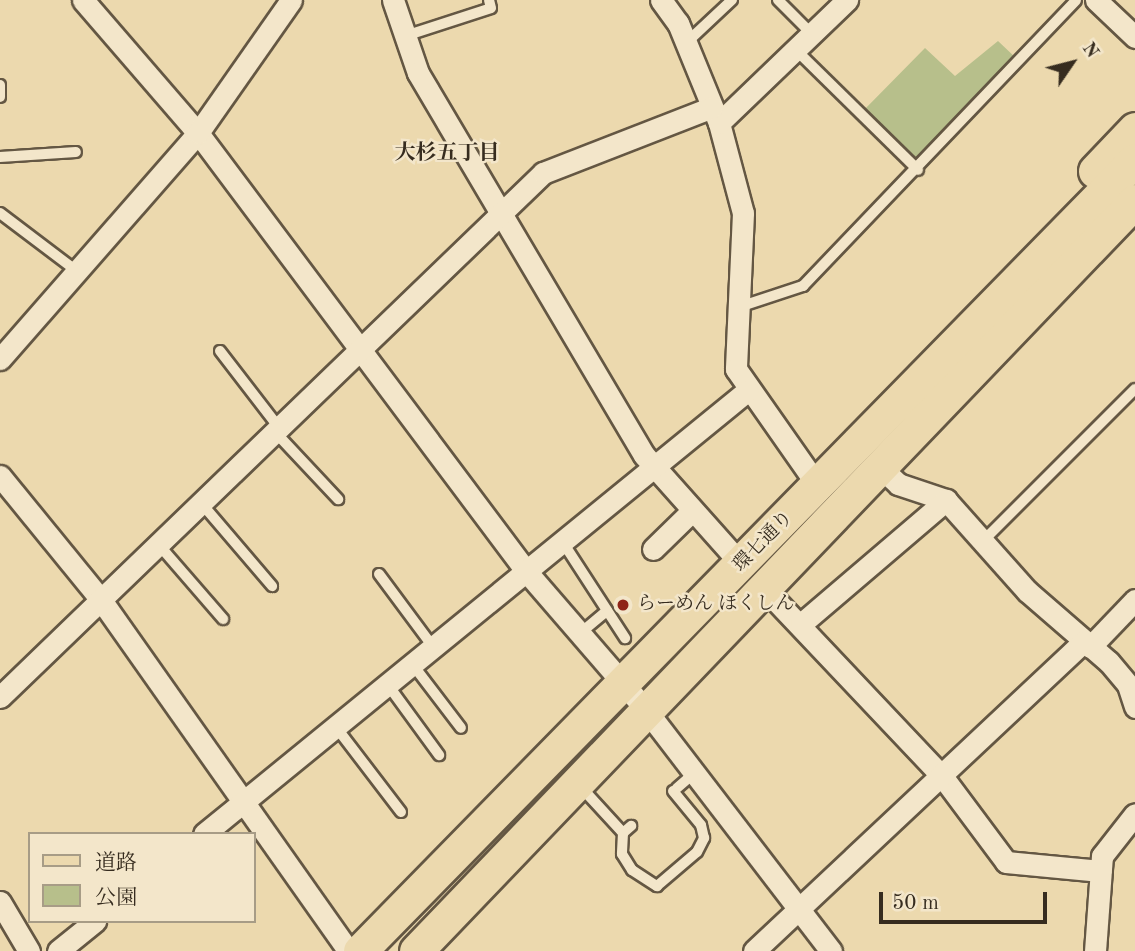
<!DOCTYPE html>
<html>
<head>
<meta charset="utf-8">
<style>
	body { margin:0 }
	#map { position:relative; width:1135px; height:951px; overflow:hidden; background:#ecd9ae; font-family:"Old Standard TT","Noto Serif JP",serif }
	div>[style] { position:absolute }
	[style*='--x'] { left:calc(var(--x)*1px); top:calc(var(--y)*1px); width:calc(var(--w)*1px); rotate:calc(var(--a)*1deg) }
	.green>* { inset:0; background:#b7bf8b }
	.roads { filter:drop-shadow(2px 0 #645743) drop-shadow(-2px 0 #645743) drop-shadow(0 2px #645743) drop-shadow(0 -2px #645743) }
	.lane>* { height:10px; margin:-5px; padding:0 5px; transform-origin:5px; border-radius:5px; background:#f3e6ca }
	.street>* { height:21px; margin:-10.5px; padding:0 10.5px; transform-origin:10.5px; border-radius:10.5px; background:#f3e6ca }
	.primary>* { height:33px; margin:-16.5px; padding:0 16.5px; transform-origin:16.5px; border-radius:16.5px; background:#ecd9ae }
	.dots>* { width:19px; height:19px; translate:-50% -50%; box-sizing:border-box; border:4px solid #f3e6ca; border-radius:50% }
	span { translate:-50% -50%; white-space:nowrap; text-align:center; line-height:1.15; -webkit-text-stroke:5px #f3e6ca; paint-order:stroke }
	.street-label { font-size:19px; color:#362c1f }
	.poi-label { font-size:19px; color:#362c1f }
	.left { translate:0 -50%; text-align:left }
	.neighbourhood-label { font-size:21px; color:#362c1f; font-weight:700 }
	.legend { position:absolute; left:28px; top:832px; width:228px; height:91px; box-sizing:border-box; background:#f3e6ca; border:2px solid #a79c86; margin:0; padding:9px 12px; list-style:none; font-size:21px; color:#362c1f }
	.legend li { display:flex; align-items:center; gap:14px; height:35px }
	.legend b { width:35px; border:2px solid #a79c86 }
	.north { position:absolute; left:1037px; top:28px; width:70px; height:70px; -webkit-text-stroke:5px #f3e6ca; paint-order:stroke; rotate:55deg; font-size:19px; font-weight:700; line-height:28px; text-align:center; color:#362c1f }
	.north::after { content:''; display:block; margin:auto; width:24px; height:32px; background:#362c1f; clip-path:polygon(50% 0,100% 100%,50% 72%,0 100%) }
	.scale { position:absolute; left:879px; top:892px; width:168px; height:32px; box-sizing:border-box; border:4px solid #362c1f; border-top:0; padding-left:9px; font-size:21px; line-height:24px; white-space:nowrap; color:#362c1f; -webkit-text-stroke:5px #f3e6ca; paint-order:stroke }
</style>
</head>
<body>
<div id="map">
	<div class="green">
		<i style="clip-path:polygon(998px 41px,1017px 59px,920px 164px,864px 110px,925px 48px,955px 76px)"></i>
	</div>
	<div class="roads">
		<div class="lane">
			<i style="--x:778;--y:0;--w:48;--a:45"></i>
			<i style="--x:405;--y:36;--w:90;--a:-18"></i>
			<i style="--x:491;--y:8;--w:8;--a:-104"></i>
			<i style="--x:686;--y:43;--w:63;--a:-43.1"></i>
			<i style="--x:796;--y:50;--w:171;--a:44.5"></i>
			<i style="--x:0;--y:85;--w:12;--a:90"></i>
			<i style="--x:0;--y:157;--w:76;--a:-3.8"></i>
			<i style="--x:0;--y:213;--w:98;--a:37.1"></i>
			<i style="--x:736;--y:308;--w:71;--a:-18.2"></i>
			<i style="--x:803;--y:286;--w:395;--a:-46.3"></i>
			<i style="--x:220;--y:351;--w:98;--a:52.4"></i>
			<i style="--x:276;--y:433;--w:91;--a:46.8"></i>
			<i style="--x:202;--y:504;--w:108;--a:49.5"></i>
			<i style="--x:985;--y:539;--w:212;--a:-45"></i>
			<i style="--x:562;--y:541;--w:116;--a:57"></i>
			<i style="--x:159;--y:545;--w:98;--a:49.1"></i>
			<i style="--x:379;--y:574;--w:92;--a:53.4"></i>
			<i style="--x:578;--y:635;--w:38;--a:-40"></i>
			<i style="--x:413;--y:665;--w:79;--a:52.7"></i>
			<i style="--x:388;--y:685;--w:87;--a:53.9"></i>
			<i style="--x:336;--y:727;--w:107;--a:52.6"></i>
			<i style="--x:580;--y:786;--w:64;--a:47.5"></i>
			<i style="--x:623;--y:833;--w:11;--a:-41"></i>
			<i style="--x:677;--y:788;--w:23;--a:-41"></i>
			<i style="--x:623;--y:833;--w:21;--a:93"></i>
			<i style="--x:622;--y:854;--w:19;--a:58"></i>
			<i style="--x:632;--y:870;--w:30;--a:33"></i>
			<i style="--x:657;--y:886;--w:52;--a:-40.4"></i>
			<i style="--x:697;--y:852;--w:16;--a:-63"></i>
			<i style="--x:704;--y:838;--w:13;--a:-103"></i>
			<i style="--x:701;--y:825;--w:44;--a:-129.5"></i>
		</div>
		<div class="street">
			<i style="--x:83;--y:0;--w:176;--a:49.2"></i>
			<i style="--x:198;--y:133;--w:547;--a:53.17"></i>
			<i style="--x:526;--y:571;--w:184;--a:49.2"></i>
			<i style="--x:646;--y:710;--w:304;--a:52.5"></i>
			<i style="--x:393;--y:0;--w:77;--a:71.1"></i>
			<i style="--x:418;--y:73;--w:444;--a:59.4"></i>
			<i style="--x:644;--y:455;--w:147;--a:48.3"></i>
			<i style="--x:661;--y:0;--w:29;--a:54"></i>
			<i style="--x:678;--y:23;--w:108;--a:67.7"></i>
			<i style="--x:719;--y:123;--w:93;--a:75.1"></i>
			<i style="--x:743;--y:213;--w:156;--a:92.6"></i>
			<i style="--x:736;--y:369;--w:143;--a:55"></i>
			<i style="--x:1096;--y:0;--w:54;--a:43.5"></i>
			<i style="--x:719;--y:123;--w:178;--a:-43.9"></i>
			<i style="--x:0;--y:359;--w:300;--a:-48.8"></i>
			<i style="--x:198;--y:133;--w:162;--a:-55"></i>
			<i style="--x:880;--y:467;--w:25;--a:43"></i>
			<i style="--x:898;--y:484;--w:51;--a:18.4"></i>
			<i style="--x:946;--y:500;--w:122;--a:48.3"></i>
			<i style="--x:1027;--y:591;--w:108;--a:40.9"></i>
			<i style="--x:1109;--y:662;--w:30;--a:50"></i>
			<i style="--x:1128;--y:685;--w:23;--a:72"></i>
			<i style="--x:0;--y:476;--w:160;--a:50.8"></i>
			<i style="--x:101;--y:600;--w:430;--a:54.8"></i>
			<i style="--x:653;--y:549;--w:54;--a:-44.3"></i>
			<i style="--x:763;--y:587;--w:260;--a:46.6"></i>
			<i style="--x:942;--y:776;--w:107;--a:53.3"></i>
			<i style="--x:1006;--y:862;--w:95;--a:5.4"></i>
			<i style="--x:801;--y:624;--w:191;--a:-40.5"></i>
			<i style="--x:1090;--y:647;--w:65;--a:-46.2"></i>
			<i style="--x:0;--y:697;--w:755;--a:-43.98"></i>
			<i style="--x:543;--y:173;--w:181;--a:-21.3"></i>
			<i style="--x:204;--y:834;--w:701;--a:-39.21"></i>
			<i style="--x:0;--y:902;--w:57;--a:59.4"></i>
			<i style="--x:58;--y:951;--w:48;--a:-39"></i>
			<i style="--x:754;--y:951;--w:451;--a:-43.2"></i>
			<i style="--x:1095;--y:951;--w:95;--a:-85.8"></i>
			<i style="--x:1102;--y:856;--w:53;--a:-51.8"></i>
		</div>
		<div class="primary">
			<i style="--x:1095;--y:171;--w:58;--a:-46.4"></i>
			<i style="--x:360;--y:951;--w:1107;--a:-45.59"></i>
			<i style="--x:416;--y:951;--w:1039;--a:-46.21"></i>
		</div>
	</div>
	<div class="dots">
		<i style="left:623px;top:605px;background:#8f2418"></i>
	</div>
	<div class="street-label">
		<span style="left:764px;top:542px;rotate:-46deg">環七通り</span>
	</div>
	<div class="poi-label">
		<span class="left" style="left:637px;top:605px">らーめん ほくしん</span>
	</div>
	<div class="neighbourhood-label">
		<span style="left:447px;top:154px">大杉五丁目</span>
	</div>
	<ul class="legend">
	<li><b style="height:9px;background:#ecd9ae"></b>道路</li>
	<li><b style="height:19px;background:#b7bf8b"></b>公園</li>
	</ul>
	<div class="north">N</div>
	<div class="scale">50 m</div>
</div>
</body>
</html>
